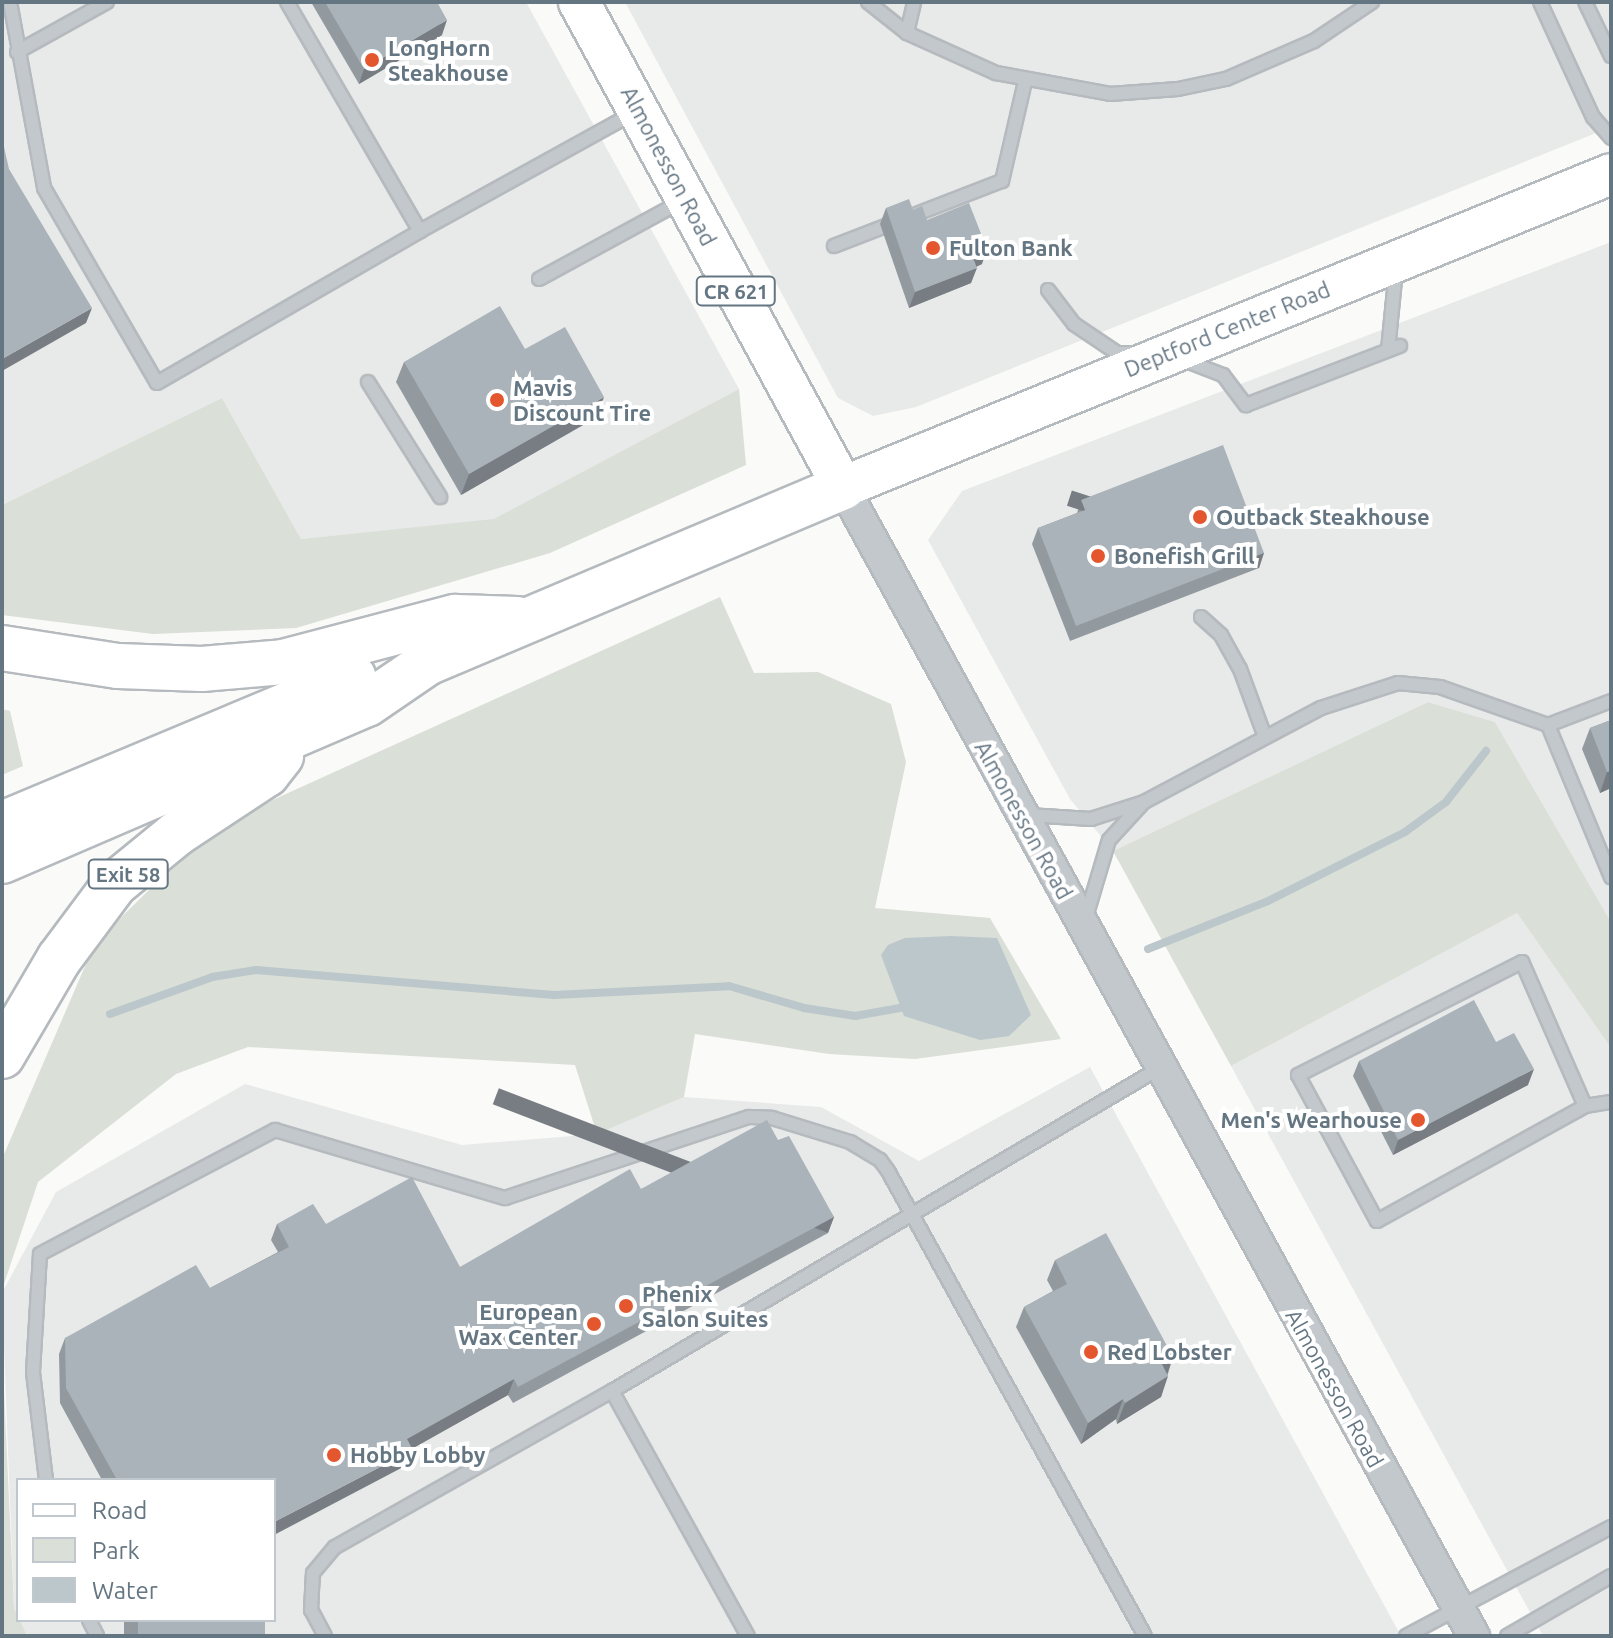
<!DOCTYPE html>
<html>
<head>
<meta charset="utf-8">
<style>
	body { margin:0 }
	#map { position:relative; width:1613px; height:1638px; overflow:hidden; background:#fafaf8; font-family:Ubuntu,sans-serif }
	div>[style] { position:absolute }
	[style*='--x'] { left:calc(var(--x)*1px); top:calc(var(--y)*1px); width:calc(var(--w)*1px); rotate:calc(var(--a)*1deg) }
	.built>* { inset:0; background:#e8e9e9 }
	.green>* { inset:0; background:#dadfd7 }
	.water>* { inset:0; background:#bbc7cb }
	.stream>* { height:8px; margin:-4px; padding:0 4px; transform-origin:4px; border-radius:4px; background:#bbc7cb }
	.roads { filter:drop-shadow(2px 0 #b5babe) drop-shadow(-2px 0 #b5babe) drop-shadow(0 2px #b5babe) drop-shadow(0 -2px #b5babe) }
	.service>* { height:12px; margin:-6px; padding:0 6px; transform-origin:6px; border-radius:6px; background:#c3c8cc }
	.tertiary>* { height:30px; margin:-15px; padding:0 15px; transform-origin:15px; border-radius:15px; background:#c3c8cc }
	.primary>* { height:40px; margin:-20px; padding:0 20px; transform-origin:20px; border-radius:20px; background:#fff }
	.motorway>* { height:44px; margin:-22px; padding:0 22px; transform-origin:22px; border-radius:22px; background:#fff }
	.wall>* { inset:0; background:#929a9f; transform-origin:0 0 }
	.shaded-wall>* { inset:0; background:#777d82; transform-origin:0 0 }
	.building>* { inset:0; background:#aab3b9; transform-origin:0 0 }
	.dots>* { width:22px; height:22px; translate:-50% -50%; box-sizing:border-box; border:4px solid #fff; border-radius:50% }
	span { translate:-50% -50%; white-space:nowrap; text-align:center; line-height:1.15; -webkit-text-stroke:8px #fff; paint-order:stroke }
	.shield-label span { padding:2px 6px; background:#fff; border:2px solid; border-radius:6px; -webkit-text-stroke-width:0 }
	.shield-label { font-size:20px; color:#657683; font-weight:700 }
	.poi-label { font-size:22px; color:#657683; font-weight:700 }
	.left { translate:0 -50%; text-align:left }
	.right { translate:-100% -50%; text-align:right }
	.street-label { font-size:22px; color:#657683 }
	.frame { position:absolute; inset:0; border:4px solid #657683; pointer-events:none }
	.legend { position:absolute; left:16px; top:1478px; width:260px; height:144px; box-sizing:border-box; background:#fff; border:2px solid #c1c8cd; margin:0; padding:10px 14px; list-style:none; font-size:24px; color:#657683 }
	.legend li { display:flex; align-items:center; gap:16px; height:40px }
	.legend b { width:40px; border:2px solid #c1c8cd }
</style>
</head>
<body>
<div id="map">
	<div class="built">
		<i style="clip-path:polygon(2px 2px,526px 2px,739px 389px,494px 520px,301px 539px,222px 398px,2px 505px)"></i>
		<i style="clip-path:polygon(625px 2px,1611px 2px,1611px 127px,916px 407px,873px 416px,838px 398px)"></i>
		<i style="clip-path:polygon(1611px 242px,1611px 922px,1495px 722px,1428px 702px,1113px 851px,1070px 799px,928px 540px,962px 491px)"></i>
		<i style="clip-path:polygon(1517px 913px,1611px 1048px,1611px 1636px,1543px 1636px,1231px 1066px)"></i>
		<i style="clip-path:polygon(1090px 1067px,1401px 1636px,27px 1636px,19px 1620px,274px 1620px,274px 1480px,18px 1480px,18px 1617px,14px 1608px,2px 1293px,56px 1192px,245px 1084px,462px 1145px,597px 1134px,684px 1097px,821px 1107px,919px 1161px)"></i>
	</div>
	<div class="green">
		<i style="clip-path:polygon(739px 389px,746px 465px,550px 553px,296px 628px,153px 634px,2px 615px,2px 505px,222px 398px,301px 539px,494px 519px)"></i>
		<i style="clip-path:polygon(720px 597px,754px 673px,818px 672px,891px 704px,906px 762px,875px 908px,990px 918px,1061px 1039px,915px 1059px,829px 1054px,695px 1034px,684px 1097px,597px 1134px,575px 1065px,248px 1047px,176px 1074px,38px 1182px,2px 1290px,2px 1159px,95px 943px,213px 827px)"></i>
		<i style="clip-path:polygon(1428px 702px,1495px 722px,1611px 922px,1611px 1048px,1517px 913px,1231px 1066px,1113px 851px)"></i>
		<i style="clip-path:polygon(2px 709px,10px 711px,23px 766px,2px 775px)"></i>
		<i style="clip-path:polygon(2px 1347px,14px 1608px,27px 1636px,2px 1636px)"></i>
	</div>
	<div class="water">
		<i style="clip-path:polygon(951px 936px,997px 938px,1031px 1015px,1009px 1036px,980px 1040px,904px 1016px,881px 955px,888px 945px,905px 938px)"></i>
	</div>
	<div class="stream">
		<i style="--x:1148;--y:949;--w:129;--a:-21.8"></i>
		<i style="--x:1268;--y:901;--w:153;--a:-26.7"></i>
		<i style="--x:1405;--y:832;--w:51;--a:-36.2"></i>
		<i style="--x:1446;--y:802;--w:65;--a:-51.9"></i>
		<i style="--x:110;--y:1014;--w:109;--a:-19.9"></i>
		<i style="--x:212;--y:977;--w:45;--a:-9"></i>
		<i style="--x:256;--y:970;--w:299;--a:4.8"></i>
		<i style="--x:554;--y:995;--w:175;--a:-2.9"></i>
		<i style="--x:729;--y:986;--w:78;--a:16.3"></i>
		<i style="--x:804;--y:1008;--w:52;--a:8.9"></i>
		<i style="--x:855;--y:1016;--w:57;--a:-10.1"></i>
	</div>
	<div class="roads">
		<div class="service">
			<i style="--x:10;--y:2;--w:189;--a:79.6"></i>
			<i style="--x:44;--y:188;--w:225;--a:59.9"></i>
			<i style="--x:157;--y:383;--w:304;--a:-30"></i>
			<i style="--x:287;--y:2;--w:265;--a:59.9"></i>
			<i style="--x:420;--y:231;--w:244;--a:-28.9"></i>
			<i style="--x:868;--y:2;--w:50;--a:38.5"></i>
			<i style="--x:907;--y:33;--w:98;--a:24.2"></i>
			<i style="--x:996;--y:73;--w:116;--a:10.4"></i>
			<i style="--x:1110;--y:94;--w:68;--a:-4.2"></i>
			<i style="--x:1178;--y:89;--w:49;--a:-11.8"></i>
			<i style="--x:1226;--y:79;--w:96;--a:-23.4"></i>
			<i style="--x:1314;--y:41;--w:70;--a:-33.9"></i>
			<i style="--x:1540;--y:2;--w:127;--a:65.3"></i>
			<i style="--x:1593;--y:117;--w:28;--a:49"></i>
			<i style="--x:1585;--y:2;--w:60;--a:64.3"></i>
			<i style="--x:907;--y:33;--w:32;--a:-77"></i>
			<i style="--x:17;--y:52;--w:103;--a:-29.1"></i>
			<i style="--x:834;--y:246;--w:180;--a:-21.2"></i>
			<i style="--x:1002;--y:181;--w:103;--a:-77"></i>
			<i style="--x:539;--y:279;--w:161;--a:-28.6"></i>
			<i style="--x:1048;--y:290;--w:43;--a:52.6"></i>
			<i style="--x:1074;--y:324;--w:52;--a:34"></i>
			<i style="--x:1117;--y:353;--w:14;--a:0"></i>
			<i style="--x:1388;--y:350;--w:80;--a:-84.3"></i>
			<i style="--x:1181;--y:359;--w:45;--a:20.9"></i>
			<i style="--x:1223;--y:375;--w:38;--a:53"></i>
			<i style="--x:1246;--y:405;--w:165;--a:-21"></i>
			<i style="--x:368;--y:382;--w:136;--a:57.9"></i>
			<i style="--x:1201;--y:617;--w:27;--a:42"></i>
			<i style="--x:1221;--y:635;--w:39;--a:61"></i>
			<i style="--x:1240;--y:669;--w:72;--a:69.8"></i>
			<i style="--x:1611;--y:701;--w:67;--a:159.1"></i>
			<i style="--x:1548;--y:725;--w:165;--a:67.5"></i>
			<i style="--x:1028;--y:815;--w:63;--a:3.6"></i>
			<i style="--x:1091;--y:819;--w:56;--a:-17.8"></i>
			<i style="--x:1144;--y:802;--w:200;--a:-28"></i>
			<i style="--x:1321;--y:708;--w:81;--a:-18"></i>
			<i style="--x:1398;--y:683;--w:42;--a:5.4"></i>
			<i style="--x:1440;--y:687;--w:114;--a:19.4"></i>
			<i style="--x:1086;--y:917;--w:80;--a:-73.4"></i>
			<i style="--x:1109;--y:840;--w:49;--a:-47.5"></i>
			<i style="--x:1585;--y:1106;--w:157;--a:-113.6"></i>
			<i style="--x:1522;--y:962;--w:251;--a:153.2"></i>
			<i style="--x:1298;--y:1075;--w:166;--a:61.6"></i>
			<i style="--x:1377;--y:1221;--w:238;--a:-28.9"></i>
			<i style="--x:1585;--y:1106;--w:26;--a:-9"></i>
			<i style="--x:612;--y:1391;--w:280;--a:61"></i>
			<i style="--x:46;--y:1480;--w:109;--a:-96.9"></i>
			<i style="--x:33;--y:1372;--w:118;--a:-86.6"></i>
			<i style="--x:40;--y:1254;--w:266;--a:-27.8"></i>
			<i style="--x:275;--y:1130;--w:240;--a:16.5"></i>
			<i style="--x:505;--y:1198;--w:257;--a:-18.4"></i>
			<i style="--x:749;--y:1117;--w:23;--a:2"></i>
			<i style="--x:772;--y:1118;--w:82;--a:17.1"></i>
			<i style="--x:850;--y:1142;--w:35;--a:31"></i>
			<i style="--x:880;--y:1160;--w:14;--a:54"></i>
			<i style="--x:888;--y:1171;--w:531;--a:61.07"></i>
			<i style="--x:89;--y:1620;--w:18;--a:63"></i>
			<i style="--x:325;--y:1636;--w:30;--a:-118"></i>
			<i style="--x:311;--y:1610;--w:37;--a:-87"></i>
			<i style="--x:313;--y:1573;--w:34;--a:-50"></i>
			<i style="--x:335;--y:1547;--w:318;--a:-29.4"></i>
			<i style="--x:612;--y:1391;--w:636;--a:-30.52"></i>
			<i style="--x:1406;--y:1636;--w:232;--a:-28"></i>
			<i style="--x:1507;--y:1636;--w:120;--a:-30"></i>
		</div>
		<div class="tertiary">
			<i style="--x:843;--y:487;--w:1311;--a:61.23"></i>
		</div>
		<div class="primary">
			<i style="--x:579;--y:2;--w:552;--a:61.44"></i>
			<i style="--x:843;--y:487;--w:829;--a:-22.17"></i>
		</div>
		<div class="motorway">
			<i style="--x:2;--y:648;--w:117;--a:8.8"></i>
			<i style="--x:118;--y:666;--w:84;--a:2"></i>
			<i style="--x:202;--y:669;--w:81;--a:-4.9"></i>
			<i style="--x:283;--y:662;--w:178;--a:-14.7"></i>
			<i style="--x:455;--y:617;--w:62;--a:1.8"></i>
			<i style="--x:2;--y:824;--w:381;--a:-22.7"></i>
			<i style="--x:2;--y:861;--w:397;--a:-23.3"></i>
			<i style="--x:367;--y:704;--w:73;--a:-34.3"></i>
			<i style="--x:427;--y:663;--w:452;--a:-22.9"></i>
			<i style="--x:2;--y:1056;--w:113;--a:-59.6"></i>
			<i style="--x:59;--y:959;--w:94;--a:-53.3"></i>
			<i style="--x:115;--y:884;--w:79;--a:-39.3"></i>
			<i style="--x:176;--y:834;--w:109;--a:-33.4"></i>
			<i style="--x:267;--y:774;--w:23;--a:-52"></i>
		</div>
	</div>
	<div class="wall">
		<i style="clip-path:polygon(311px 2px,437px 2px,442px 35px,359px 84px)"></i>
		<i style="clip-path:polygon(886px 208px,913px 210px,982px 264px,976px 267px,971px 283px,909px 308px,880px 224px)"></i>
		<i style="clip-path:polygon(525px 349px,597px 417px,461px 495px,396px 382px,404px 362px)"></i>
		<i style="clip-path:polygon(1081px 500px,1259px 568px,1070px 641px,1032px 544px,1038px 528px,1077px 513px)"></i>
		<i style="clip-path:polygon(1611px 720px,1611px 788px,1600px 793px,1582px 749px,1590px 728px)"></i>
		<i style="clip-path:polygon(1496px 1042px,1528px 1085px,1393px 1155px,1353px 1076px,1359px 1061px)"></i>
		<i style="clip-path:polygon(778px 1140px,834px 1217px,828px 1233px,513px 1403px,508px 1395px,412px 1448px,407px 1465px,274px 1480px,102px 1480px,60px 1403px,59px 1354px,65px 1338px,210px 1288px,278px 1252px,271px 1240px,277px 1224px,326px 1224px,460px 1267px,641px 1189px)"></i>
		<i style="clip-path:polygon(1055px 1260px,1173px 1357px,1161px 1397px,1117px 1424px,1116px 1419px,1081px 1444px,1016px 1327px,1024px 1307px,1053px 1291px,1047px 1280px)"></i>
		<i style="left:124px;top:1620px;width:141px;height:18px"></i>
	</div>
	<div class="shaded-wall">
		<i style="clip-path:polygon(447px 20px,442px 35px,359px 84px,364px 69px)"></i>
		<i style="clip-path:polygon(987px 249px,982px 264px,966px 271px,972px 255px)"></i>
		<i style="clip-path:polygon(977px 268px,971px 283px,909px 308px,915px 292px)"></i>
		<i style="clip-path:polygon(92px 308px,86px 323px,2px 371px,2px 359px)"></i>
		<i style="clip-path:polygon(604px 397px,597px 417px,461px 495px,469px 474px)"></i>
		<i style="left:1264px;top:553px;width:16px;height:202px;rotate:108deg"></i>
		<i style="clip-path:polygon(1611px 771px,1611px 788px,1600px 793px,1607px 772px)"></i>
		<i style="clip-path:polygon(1534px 1069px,1528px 1085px,1393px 1155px,1398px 1140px)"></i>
		<i style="left:834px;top:1217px;width:17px;height:359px;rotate:111deg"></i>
		<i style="clip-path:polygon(1173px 1357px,1166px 1377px,1161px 1362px)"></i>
		<i style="clip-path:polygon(1168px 1376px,1161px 1397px,1117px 1424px,1125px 1403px)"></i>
		<i style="clip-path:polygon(514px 1379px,508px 1395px,401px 1455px,407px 1439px)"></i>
		<i style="clip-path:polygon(1123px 1399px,1116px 1419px,1081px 1444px,1088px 1423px)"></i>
		<i style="clip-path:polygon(413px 1450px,407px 1465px,274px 1535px,274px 1522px)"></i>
	</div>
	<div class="building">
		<i style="clip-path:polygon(325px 2px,437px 2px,447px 20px,364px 69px)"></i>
		<i style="clip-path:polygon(2px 138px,9px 169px,92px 308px,2px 359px)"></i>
		<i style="clip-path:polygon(909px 199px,913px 210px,922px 206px,927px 220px,969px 203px,987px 249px,972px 255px,977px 268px,915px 292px,886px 208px)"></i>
		<i style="clip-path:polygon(500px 306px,525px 349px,565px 327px,604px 397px,469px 474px,404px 362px)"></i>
		<i style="clip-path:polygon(1223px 445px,1264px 553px,1076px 626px,1038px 528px,1085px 510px,1081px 500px)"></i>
		<i style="clip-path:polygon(1611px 720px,1611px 771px,1607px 772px,1590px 728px)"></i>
		<i style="clip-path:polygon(1474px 1000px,1496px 1042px,1514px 1033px,1534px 1069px,1398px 1140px,1359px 1061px)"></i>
		<i style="clip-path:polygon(767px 1120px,778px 1140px,789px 1136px,834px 1217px,518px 1387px,514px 1379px,407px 1439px,413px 1450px,274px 1522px,274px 1480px,117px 1480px,66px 1388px,65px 1338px,196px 1265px,210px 1288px,289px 1247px,277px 1224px,313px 1204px,326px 1224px,412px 1177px,460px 1267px,630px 1169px,641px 1189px)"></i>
		<i style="clip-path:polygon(1106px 1233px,1173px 1357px,1161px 1362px,1168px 1376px,1125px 1403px,1123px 1399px,1088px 1423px,1024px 1307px,1067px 1284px,1055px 1260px)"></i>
		<i style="left:138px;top:1620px;width:127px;height:18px"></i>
	</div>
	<div class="dots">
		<i style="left:372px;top:60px;background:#e4572e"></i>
		<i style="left:933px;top:248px;background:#e4572e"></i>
		<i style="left:497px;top:400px;background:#e4572e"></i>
		<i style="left:1200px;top:517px;background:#e4572e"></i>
		<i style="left:1098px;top:556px;background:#e4572e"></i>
		<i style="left:1418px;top:1120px;background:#e4572e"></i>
		<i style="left:626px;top:1306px;background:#e4572e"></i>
		<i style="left:594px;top:1324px;background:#e4572e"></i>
		<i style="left:1091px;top:1352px;background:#e4572e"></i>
		<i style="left:334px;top:1455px;background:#e4572e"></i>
	</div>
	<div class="shield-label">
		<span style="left:736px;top:291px">CR 621</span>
		<span style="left:128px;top:874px">Exit 58</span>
	</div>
	<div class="poi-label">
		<span class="left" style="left:388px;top:60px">LongHorn<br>Steakhouse</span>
		<span class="left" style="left:949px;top:248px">Fulton Bank</span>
		<span class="left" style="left:513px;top:400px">Mavis<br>Discount Tire</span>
		<span class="left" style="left:1216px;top:517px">Outback Steakhouse</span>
		<span class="left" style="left:1114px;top:556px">Bonefish Grill</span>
		<span class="right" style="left:1402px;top:1120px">Men's Wearhouse</span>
		<span class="left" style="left:642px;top:1306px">Phenix<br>Salon Suites</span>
		<span class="right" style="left:578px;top:1324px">European<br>Wax Center</span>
		<span class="left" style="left:1107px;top:1352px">Red Lobster</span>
		<span class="left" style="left:350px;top:1455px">Hobby Lobby</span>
	</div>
	<div class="street-label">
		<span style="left:669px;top:166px;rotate:62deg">Almonesson Road</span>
		<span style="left:1227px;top:329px;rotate:-22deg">Deptford Center Road</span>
		<span style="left:1024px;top:820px;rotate:61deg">Almonesson Road</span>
		<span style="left:1335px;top:1388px;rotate:61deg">Almonesson Road</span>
	</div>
	<div class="frame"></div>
	<ul class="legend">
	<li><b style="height:10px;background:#fff"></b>Road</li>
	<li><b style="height:22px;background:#dadfd7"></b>Park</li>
	<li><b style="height:22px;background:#bbc7cb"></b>Water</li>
	</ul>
</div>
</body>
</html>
